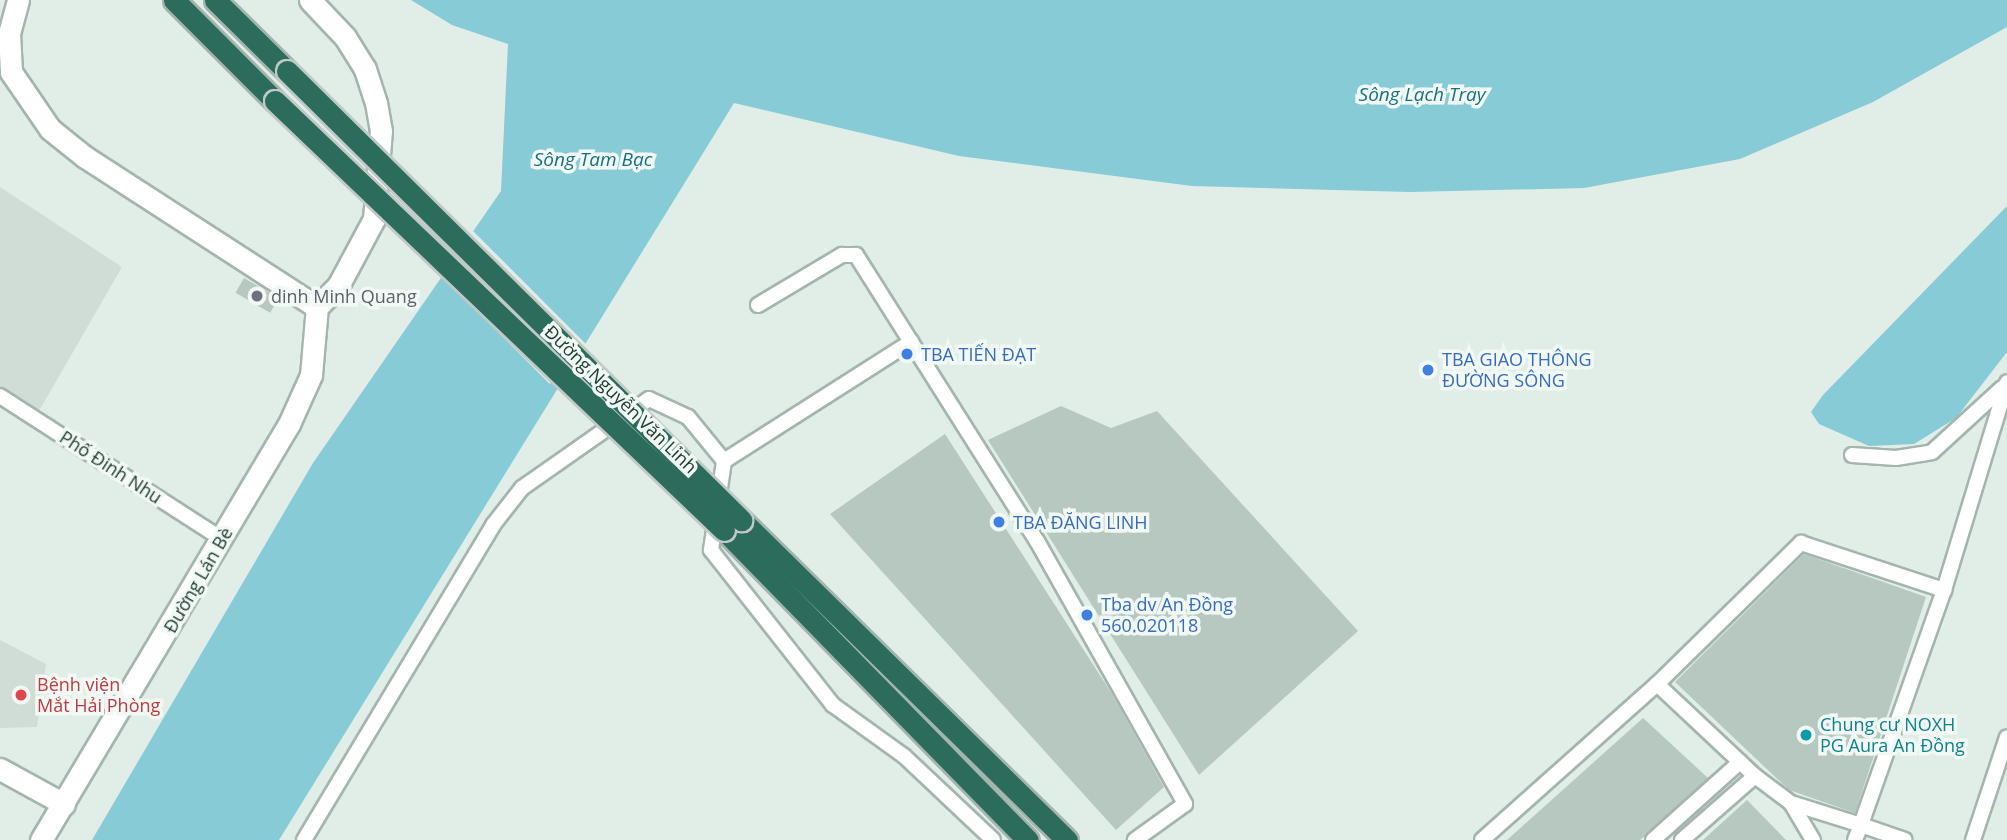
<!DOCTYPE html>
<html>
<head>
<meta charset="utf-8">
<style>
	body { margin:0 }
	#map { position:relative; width:2007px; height:840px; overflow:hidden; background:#e1ede7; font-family:"Open Sans",sans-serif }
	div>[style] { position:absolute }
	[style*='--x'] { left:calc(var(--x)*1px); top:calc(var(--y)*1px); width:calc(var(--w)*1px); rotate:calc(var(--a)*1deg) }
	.built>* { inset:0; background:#cfddd6 }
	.water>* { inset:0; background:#86cbd5 }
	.pier>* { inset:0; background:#e1ede7; transform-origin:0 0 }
	.building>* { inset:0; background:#b6c8c0; transform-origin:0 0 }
	.roads { filter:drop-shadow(2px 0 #a4b5ae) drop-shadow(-2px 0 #a4b5ae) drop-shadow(0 2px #a4b5ae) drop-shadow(0 -2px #a4b5ae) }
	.street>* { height:14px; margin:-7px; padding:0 7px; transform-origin:7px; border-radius:7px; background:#fff }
	.secondary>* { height:21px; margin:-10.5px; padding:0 10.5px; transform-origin:10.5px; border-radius:10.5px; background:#fff }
	.highway>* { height:21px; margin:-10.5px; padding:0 10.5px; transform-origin:10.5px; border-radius:10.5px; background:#2b6c5d }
	.bridges { filter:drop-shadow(2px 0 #c1c9c6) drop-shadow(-2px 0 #c1c9c6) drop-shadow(0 2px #c1c9c6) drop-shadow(0 -2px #c1c9c6) }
	.highway-bridge>* { height:21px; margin:-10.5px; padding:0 10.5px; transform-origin:10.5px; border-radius:10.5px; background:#2b6c5d }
	.dots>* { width:19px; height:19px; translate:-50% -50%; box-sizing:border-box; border:4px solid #f2f9f5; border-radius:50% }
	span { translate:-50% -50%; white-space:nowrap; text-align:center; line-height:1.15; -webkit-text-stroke:7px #f2f9f5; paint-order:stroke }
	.worship-label { font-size:18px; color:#5b616d }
	.left { translate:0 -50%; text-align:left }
	.shop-label { font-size:18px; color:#366cbe }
	.street-label { font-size:18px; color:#213e35 }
	.health-label { font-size:18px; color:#be3a42 }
	.culture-label { font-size:18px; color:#0d838f }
	.water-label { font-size:19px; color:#17707e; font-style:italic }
</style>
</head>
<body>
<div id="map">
	<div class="built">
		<i style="clip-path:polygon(0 187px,122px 267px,39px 411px,0 388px)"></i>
		<i style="clip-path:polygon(0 640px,46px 664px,37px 727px,0 728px)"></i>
	</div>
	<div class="water">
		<i style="clip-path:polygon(411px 0,2007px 0,2007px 27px,1873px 102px,1740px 159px,1584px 188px,1410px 192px,1192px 186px,959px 156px,734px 103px,279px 840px,92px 840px,313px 463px,501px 191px,508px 44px,452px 25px)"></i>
		<i style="clip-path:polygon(2007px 206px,2007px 352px,1956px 418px,1914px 444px,1869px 446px,1819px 424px,1811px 412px,1823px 395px)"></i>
	</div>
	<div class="pier">
		<i style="left:471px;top:229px;width:165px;height:54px;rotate:45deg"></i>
	</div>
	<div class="building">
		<i style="left:244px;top:278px;width:40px;height:17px;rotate:30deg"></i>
		<i style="clip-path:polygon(1061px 406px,1111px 428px,1157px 411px,1358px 631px,1199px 775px,988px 440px)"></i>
		<i style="clip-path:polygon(945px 434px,1112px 694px,1164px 787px,1116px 830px,830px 514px)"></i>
		<i style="clip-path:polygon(1804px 554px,1926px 597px,1855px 813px,1789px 790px,1675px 682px)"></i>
		<i style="clip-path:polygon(1643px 718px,1708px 778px,1645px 836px,1640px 840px,1507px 840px)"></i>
		<i style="clip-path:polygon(1747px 800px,1786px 840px,1703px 840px)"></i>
	</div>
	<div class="roads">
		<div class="street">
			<i style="--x:758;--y:305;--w:98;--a:-30.8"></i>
			<i style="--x:842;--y:255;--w:14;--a:0"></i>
			<i style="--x:856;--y:255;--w:338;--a:57.7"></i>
			<i style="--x:1037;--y:541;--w:302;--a:60.6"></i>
			<i style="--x:1185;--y:804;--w:62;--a:144.2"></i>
			<i style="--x:0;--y:396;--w:264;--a:32.8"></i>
			<i style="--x:1852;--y:455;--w:44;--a:3.9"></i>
			<i style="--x:1896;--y:458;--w:36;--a:-9"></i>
			<i style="--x:1932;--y:452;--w:95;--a:-42.4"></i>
			<i style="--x:724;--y:461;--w:222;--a:-32.5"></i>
			<i style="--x:1944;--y:590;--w:217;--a:-73.1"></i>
			<i style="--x:1657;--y:684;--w:134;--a:43.2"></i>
			<i style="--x:1755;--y:776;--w:45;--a:36.9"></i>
			<i style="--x:1791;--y:803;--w:73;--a:17.4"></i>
			<i style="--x:1861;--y:825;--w:16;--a:112"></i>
			<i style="--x:1791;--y:803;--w:43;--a:59.3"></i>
			<i style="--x:304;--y:840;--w:367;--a:-59"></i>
			<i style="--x:493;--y:525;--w:47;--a:-51.9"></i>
			<i style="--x:522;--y:488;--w:155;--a:-35"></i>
			<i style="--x:649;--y:399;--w:43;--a:24.8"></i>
			<i style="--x:688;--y:417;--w:57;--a:50.7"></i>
			<i style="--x:724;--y:461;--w:90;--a:98.3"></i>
			<i style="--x:711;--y:550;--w:197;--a:51.8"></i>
			<i style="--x:833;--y:705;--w:87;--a:35.7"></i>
			<i style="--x:904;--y:756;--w:122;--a:43.3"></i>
			<i style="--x:1482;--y:840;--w:234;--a:-41.7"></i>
			<i style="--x:1657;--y:684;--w:202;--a:-44.4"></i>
			<i style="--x:1801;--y:543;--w:151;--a:18.2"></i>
			<i style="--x:1944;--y:590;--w:249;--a:109.5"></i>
			<i style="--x:1861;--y:825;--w:46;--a:18.8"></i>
			<i style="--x:1653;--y:840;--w:117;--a:-41.9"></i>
			<i style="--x:1682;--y:840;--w:97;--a:-41.2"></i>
			<i style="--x:1973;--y:840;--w:108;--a:-71.7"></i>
		</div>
		<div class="secondary">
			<i style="--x:18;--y:0;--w:34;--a:105"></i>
			<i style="--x:9;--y:33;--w:39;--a:87"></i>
			<i style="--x:11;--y:72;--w:69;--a:55.6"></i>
			<i style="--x:50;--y:129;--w:45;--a:38.7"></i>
			<i style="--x:85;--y:157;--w:276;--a:32.9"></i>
			<i style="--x:0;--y:769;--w:73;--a:28.7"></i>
			<i style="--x:41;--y:840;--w:484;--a:-59.2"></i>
			<i style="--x:289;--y:424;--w:54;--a:-65.8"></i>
			<i style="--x:311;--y:375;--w:68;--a:-85"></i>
			<i style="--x:317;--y:307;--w:30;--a:-45"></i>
			<i style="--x:338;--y:286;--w:76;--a:-61.8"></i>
			<i style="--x:374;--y:219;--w:88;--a:-85.5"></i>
			<i style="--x:381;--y:131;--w:28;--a:-100"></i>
			<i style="--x:376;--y:103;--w:36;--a:-108"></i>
			<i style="--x:365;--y:69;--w:38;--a:-122"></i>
			<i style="--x:345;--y:37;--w:51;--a:-133.4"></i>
		</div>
		<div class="highway">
			<i style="--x:174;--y:0;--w:143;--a:45"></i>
			<i style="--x:215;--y:0;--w:101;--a:44.6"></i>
			<i style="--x:741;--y:520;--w:457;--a:44.5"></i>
			<i style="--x:724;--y:530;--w:434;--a:45.6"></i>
		</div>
	</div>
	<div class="bridges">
		<div class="highway-bridge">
			<i style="--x:287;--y:71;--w:639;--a:44.68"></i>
			<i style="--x:275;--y:101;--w:621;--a:43.7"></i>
		</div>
	</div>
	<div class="dots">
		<i style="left:257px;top:296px;background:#6b7280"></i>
		<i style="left:907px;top:354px;background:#3f7fe0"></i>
		<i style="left:1428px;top:370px;background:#3f7fe0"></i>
		<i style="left:999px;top:522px;background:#3f7fe0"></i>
		<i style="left:1087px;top:615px;background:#3f7fe0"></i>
		<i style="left:21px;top:695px;background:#e0444e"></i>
		<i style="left:1806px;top:735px;background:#0f9aa8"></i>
	</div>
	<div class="worship-label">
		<span class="left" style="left:271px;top:296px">dinh Minh Quang</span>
	</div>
	<div class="shop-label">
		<span class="left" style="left:921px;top:354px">TBA TIẾN ĐẠT</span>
		<span class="left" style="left:1442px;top:370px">TBA GIAO THÔNG<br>ĐƯỜNG SÔNG</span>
		<span class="left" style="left:1013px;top:522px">TBA ĐĂNG LINH</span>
		<span class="left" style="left:1101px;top:615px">Tba dv An Đồng<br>560.020118</span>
	</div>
	<div class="street-label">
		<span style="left:621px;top:399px;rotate:44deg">Đường Nguyễn Văn Linh</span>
		<span style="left:111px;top:467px;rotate:33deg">Phố Đinh Nhu</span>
		<span style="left:198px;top:580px;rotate:-60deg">Đường Lán Bè</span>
	</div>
	<div class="health-label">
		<span class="left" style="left:37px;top:695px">Bệnh viện<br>Mắt Hải Phòng</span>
	</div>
	<div class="culture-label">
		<span class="left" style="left:1820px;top:735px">Chung cư NOXH<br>PG Aura An Đồng</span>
	</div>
	<div class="water-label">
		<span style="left:1422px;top:95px">Sông Lạch Tray</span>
		<span style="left:593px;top:160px">Sông Tam Bạc</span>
	</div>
</div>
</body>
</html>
